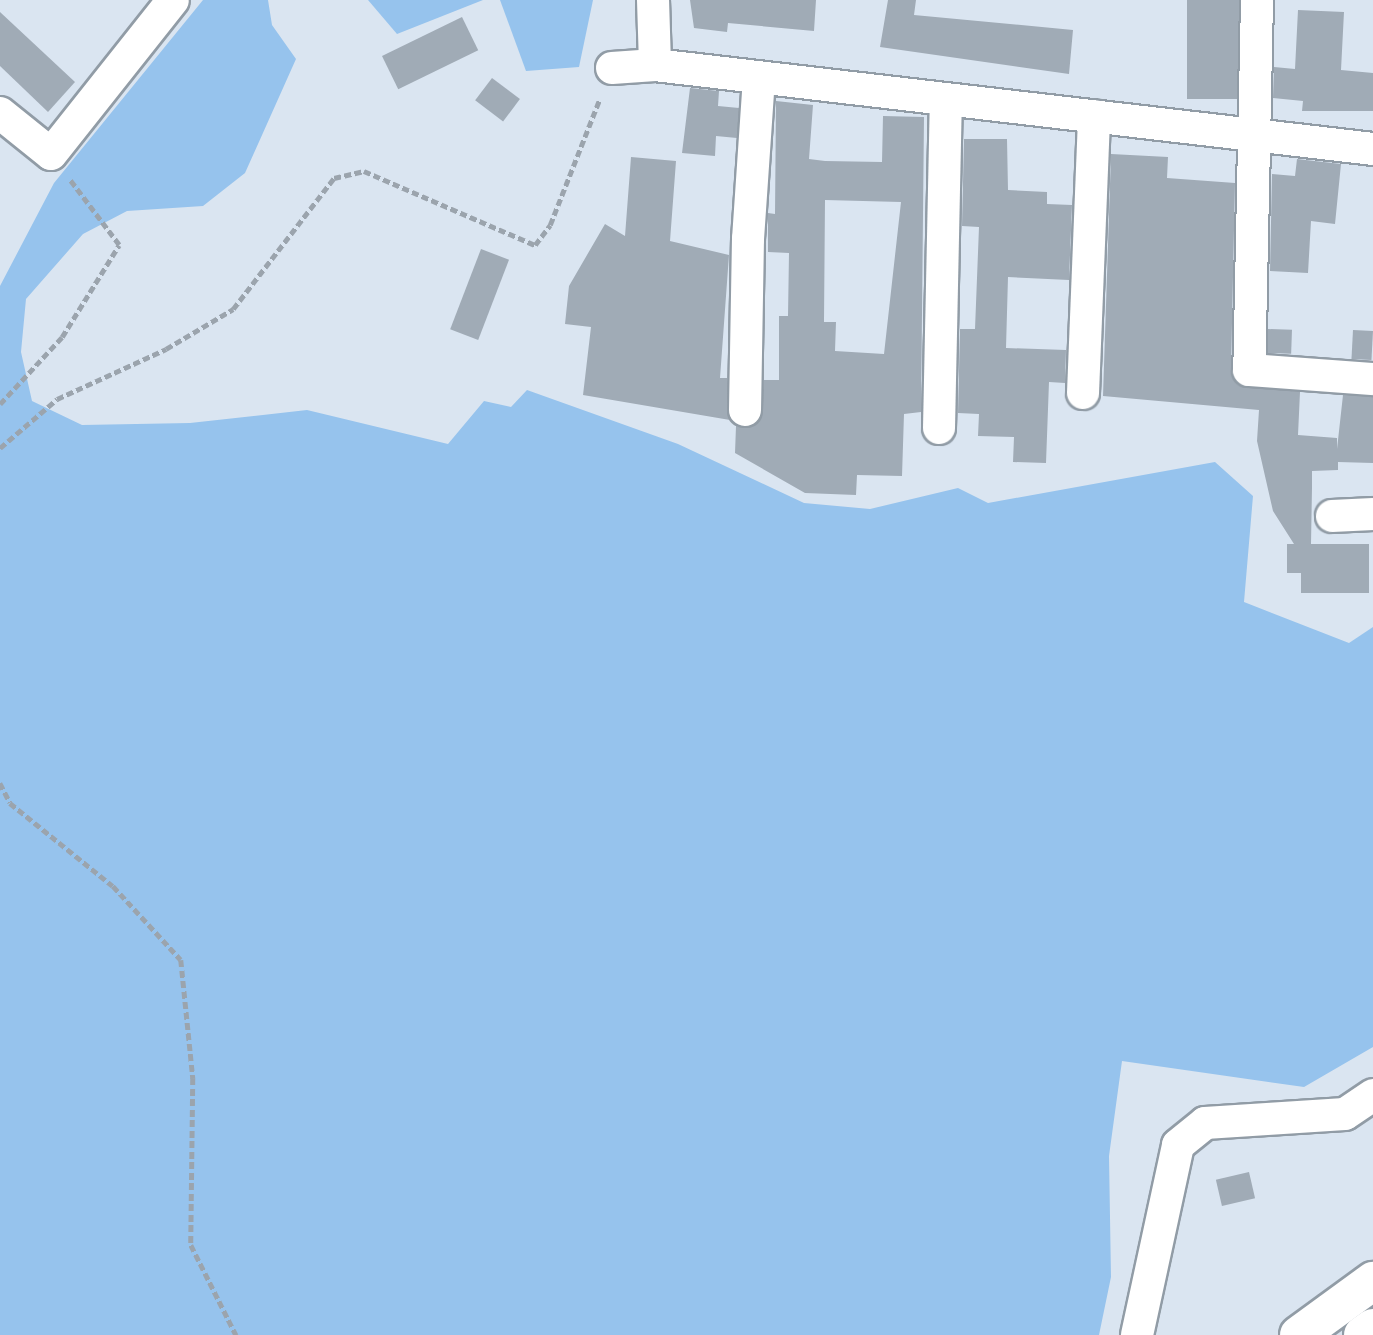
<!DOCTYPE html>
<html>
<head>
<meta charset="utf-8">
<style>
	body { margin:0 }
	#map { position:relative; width:1373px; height:1335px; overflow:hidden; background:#dae5f1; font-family:Poppins,sans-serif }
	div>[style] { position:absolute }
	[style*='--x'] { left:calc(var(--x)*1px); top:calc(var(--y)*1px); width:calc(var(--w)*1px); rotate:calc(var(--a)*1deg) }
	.green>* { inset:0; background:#96c3ed }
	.building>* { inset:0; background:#a0abb6; transform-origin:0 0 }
	.path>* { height:4.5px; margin-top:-2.25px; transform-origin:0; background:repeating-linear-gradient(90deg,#9ba4ad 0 7px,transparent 0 10.5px) }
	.roads { filter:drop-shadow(2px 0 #919ca6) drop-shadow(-2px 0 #919ca6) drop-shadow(0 2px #919ca6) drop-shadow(0 -2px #919ca6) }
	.minor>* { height:32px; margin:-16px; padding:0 16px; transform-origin:16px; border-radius:16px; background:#fff }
	.primary>* { height:38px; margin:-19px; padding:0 19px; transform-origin:19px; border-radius:19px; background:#fff }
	span { translate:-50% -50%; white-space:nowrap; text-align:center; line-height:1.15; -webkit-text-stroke:5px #e7f3fe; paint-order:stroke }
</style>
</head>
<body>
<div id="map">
	<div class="green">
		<i style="clip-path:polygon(203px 0,268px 0,272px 25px,296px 59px,245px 173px,203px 206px,127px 211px,83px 234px,26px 299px,21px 352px,32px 401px,82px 425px,190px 423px,307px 410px,448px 444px,484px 401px,511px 407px,527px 390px,678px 444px,804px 503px,870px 509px,958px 488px,988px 503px,1215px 462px,1253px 496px,1244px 602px,1349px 643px,1373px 627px,1373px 1047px,1304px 1087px,1122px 1061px,1109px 1156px,1111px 1277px,1099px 1335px,0 1335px,0 286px,54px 183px)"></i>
		<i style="clip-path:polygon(368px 0,483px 0,397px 34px)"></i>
		<i style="clip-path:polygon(500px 0,593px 0,579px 67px,526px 71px)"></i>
	</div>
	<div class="building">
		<i style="clip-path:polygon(690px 0,816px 0,814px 31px,728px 23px,727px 32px,694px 28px)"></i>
		<i style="clip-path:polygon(888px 0,916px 0,914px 15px,1073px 30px,1069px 74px,880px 47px)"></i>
		<i style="left:1187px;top:0;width:52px;height:99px"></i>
		<i style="clip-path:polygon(1298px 10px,1344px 12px,1341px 70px,1373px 73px,1373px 111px,1302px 111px,1303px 101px,1273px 98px,1274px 67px,1295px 69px)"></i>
		<i style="clip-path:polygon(0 12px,75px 82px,48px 112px,0 66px)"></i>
		<i style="left:462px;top:17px;width:37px;height:89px;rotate:64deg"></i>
		<i style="left:492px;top:78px;width:35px;height:28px;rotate:37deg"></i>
		<i style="clip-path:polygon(690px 88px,719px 91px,718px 106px,739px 108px,737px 138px,716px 136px,715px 156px,682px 153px)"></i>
		<i style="clip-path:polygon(evenodd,776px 101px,813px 105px,809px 159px,825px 161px,882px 162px,883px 116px,924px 117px,921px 412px,904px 414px,902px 476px,857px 475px,856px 495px,805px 493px,735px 453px,736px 426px,745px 428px,760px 420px,764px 380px,779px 380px,779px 316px,788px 316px,789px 253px,768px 252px,768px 213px,775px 214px,776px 101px,825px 200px,901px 202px,884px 354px,835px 351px,836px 322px,824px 322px,825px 200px)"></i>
		<i style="clip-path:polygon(964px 139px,1007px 139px,1008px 190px,1047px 192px,1047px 204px,1072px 205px,1069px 280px,1008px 277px,1006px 348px,1066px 350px,1065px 383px,1049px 382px,1046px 463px,1013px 462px,1014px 437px,978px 436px,979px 414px,958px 413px,960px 329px,975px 329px,979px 227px,962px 226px)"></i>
		<i style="clip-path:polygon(1111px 154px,1168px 157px,1167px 178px,1235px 183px,1231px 370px,1238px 385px,1300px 392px,1298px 435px,1337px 438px,1337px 449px,1343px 395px,1373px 397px,1373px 463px,1338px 462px,1338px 470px,1312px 471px,1312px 488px,1311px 544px,1369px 544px,1369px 593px,1301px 593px,1301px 573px,1287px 573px,1287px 544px,1294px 544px,1273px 511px,1257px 441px,1259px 410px,1103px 396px)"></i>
		<i style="clip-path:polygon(631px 157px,676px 161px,670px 241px,729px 255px,720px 378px,727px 378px,730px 420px,583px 395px,591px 327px,565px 324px,569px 286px,605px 224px,625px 236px)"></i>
		<i style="clip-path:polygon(1297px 159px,1341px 164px,1335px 224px,1311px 221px,1308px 273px,1270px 271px,1272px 174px,1295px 176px)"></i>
		<i style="left:481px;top:249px;width:30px;height:86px;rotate:21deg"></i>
		<i style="left:1268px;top:329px;width:24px;height:24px;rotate:2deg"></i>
		<i style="left:1353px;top:330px;width:20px;height:29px;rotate:3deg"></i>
		<i style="left:1249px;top:1172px;width:27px;height:34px;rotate:77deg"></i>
	</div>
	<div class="path">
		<i style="--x:0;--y:404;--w:91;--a:-47.2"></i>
		<i style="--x:62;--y:337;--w:108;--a:-58.2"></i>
		<i style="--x:119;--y:245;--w:81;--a:-127"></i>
		<i style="--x:0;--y:448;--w:75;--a:-40.7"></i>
		<i style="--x:57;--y:399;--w:120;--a:-24.6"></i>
		<i style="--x:166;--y:349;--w:78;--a:-30.8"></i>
		<i style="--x:233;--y:309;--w:165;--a:-52.4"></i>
		<i style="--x:334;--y:178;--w:31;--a:-13"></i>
		<i style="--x:364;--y:171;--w:186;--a:23.4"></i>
		<i style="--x:535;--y:245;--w:25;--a:-53"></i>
		<i style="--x:550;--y:225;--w:136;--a:-68.5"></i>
		<i style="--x:0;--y:783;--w:22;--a:63"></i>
		<i style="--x:10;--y:803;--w:132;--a:38.9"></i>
		<i style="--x:113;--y:886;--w:100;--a:47.4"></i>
		<i style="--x:181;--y:960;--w:119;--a:84.2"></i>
		<i style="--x:193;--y:1078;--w:167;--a:90.7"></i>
		<i style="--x:191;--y:1245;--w:101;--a:63.4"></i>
	</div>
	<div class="roads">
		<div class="minor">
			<i style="--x:653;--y:0;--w:65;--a:88.2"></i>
			<i style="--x:1257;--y:0;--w:370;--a:91.2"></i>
			<i style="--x:1249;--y:370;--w:124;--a:4.2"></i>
			<i style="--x:612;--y:68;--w:43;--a:-4"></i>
			<i style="--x:655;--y:65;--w:723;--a:6.67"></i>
			<i style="--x:0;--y:113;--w:65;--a:38.8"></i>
			<i style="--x:51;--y:154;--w:196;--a:-51.6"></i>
			<i style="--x:1083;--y:393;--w:277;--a:-87.7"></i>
			<i style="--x:745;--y:410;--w:171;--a:-89"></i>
			<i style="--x:748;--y:239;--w:161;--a:-86.1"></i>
			<i style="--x:939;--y:428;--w:326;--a:-88.8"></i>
			<i style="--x:1332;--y:516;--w:41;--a:-2.8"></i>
			<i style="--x:1137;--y:1335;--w:194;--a:-77.8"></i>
			<i style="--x:1178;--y:1145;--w:35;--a:-39"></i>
			<i style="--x:1205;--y:1123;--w:140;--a:-3.7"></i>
			<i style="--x:1345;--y:1114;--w:34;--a:-34"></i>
		</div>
		<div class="primary">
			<i style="--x:1299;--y:1335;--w:92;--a:-36.1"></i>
			<i style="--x:1363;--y:1335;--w:12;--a:-35"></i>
		</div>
	</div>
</div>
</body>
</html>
